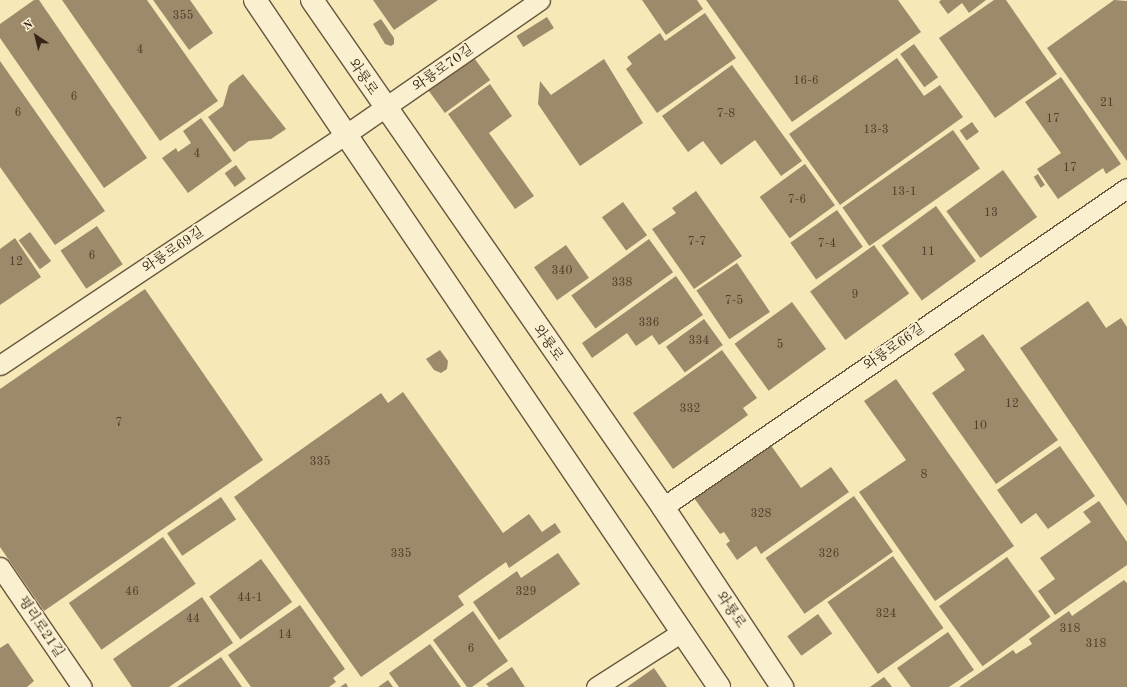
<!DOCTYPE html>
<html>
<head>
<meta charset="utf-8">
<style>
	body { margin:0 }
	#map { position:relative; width:1127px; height:687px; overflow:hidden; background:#f7e8b7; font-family:"Old Standard TT","Noto Serif KR",serif }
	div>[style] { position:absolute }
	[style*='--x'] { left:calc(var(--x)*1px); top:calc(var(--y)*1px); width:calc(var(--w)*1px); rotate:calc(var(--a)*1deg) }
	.building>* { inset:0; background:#9c8a6a; transform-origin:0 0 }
	.roads { filter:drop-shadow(1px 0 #68563e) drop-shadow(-1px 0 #68563e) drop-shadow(0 1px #68563e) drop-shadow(0 -1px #68563e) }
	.street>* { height:19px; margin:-9.5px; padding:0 9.5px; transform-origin:9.5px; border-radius:9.5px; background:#faf0d0 }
	.secondary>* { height:22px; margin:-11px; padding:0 11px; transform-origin:11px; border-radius:11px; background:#faf0d0 }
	span { translate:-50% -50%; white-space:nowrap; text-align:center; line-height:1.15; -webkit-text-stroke:4px #faf0d0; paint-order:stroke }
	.number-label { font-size:12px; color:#523e2b }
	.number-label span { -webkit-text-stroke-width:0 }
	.street-label { font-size:14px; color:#392516 }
	.north { position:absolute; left:16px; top:16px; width:40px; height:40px; -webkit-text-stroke:3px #faf0d0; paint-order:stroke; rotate:325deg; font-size:11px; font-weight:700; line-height:16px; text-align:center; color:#392516 }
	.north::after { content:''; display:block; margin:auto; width:14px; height:18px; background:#392516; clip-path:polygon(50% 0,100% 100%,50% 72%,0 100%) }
</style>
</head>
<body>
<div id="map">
	<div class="building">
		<i style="clip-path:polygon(34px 0,39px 0,147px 158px,104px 188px,0 38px,0 24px)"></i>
		<i style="clip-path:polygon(62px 0,147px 0,218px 101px,160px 141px)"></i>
		<i style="clip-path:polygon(153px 0,190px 0,213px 33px,189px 50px)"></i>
		<i style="clip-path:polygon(373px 0,438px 0,394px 30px)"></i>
		<i style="clip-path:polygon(642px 0,697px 0,703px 9px,666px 35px)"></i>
		<i style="clip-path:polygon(706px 0,898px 0,921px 32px,792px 122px)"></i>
		<i style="clip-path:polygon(941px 0,986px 0,969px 13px,962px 3px,948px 14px,939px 2px)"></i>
		<i style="clip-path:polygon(994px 0,1006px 0,1057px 74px,995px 118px,939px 38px)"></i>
		<i style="clip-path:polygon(1114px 0,1127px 1px,1127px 161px,1047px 48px)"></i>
		<i style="clip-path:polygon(705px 13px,736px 58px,657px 113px,626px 69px,632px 64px,627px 57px,660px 33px,665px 41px)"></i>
		<i style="left:547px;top:17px;width:13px;height:36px;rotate:58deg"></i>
		<i style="clip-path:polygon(381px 19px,394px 38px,394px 44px,391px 46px,385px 44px,373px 24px)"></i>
		<i style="left:914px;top:44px;width:41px;height:17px;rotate:54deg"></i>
		<i style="left:472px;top:55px;width:31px;height:56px;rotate:54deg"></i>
		<i style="clip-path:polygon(897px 58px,924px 96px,940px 85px,963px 117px,840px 205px,789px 134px)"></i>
		<i style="clip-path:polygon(604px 59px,643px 123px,580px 166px,538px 104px,540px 81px,551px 95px)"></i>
		<i style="clip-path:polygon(0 61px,105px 211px,55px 245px,0 167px)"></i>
		<i style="clip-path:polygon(732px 65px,802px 161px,781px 176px,755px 140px,721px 165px,703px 141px,688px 152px,662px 116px)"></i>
		<i style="clip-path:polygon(243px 74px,286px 129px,271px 139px,249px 141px,234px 152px,208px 117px,223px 106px,229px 85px)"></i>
		<i style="clip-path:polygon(1061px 77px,1121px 164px,1106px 174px,1103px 168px,1058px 199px,1037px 169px,1061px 153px,1025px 102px)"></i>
		<i style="clip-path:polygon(490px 84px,512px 116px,489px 133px,534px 196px,515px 209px,448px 114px)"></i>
		<i style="clip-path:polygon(201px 118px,232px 161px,188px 193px,162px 158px,176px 148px,178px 152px,191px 143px,183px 131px)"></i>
		<i style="left:972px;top:122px;width:12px;height:15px;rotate:55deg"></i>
		<i style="left:953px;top:130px;width:47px;height:135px;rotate:55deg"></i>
		<i style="left:805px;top:164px;width:51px;height:56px;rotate:54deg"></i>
		<i style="left:236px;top:165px;width:17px;height:14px;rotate:54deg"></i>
		<i style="left:1003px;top:170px;width:58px;height:70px;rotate:54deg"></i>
		<i style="left:1038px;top:174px;width:13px;height:5px;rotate:58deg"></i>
		<i style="clip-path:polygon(696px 191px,742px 256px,694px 289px,652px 229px,676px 213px,672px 208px)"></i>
		<i style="left:623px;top:202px;width:41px;height:26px;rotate:54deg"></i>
		<i style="left:936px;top:206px;width:68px;height:67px;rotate:54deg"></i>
		<i style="left:837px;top:210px;width:45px;height:57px;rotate:55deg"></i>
		<i style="left:97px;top:226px;width:46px;height:44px;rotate:56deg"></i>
		<i style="left:30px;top:232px;width:36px;height:14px;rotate:54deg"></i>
		<i style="clip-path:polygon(15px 238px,41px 277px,0 305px,0 249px)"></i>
		<i style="left:649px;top:239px;width:41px;height:96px;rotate:54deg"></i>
		<i style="left:566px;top:245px;width:40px;height:39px;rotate:55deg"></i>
		<i style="left:874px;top:245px;width:60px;height:79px;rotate:54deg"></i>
		<i style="left:737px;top:263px;width:59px;height:49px;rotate:56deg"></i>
		<i style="clip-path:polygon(676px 276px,703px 315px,659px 345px,652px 335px,636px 346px,627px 333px,592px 358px,582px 343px)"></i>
		<i style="clip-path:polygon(145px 289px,263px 460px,44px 611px,0 547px,0 389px)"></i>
		<i style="clip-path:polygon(1088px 301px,1106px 328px,1121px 318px,1127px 327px,1127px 506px,1020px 348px)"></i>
		<i style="left:792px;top:302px;width:58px;height:71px;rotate:54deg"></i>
		<i style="left:704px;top:319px;width:32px;height:47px;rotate:54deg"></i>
		<i style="clip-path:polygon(983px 334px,1058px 440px,996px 484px,932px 393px,965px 370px,954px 354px)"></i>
		<i style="clip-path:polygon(440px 350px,448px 361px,447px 369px,441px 373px,434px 370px,426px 359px)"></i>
		<i style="clip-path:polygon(722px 350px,757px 398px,743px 408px,748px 415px,673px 469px,633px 413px)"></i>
		<i style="clip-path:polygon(896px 379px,1014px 546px,935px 601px,859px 492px,906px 460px,864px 401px)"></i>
		<i style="clip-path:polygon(403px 392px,503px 533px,529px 514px,542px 532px,555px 523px,561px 532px,509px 568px,506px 562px,458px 596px,464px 605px,361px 677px,234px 497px,381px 393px,388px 403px)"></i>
		<i style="clip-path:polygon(770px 444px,801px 488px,831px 467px,849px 492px,761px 554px,756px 546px,737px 560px,726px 544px,730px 541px,724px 532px,720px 534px,694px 498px)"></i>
		<i style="clip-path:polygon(1060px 446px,1095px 496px,1048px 529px,1036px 513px,1021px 524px,997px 490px)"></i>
		<i style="left:854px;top:496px;width:68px;height:108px;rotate:55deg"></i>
		<i style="left:221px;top:497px;width:27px;height:65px;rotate:56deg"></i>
		<i style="clip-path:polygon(1099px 501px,1127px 542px,1127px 565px,1055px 615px,1038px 591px,1055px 579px,1040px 558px,1091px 522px,1083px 512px)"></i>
		<i style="left:163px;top:537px;width:57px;height:115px;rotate:55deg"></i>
		<i style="clip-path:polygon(558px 553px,580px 584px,499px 640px,473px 602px,517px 571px,521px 578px)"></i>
		<i style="left:893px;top:556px;width:88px;height:80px;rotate:55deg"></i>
		<i style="left:1007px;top:557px;width:74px;height:84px;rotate:54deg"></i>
		<i style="left:261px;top:559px;width:53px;height:64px;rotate:54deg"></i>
		<i style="clip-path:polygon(1124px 580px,1127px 583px,1127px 687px,959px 687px,1013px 650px,1016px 654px,1032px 644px,1029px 639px,1069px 611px,1072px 616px)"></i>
		<i style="clip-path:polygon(202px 597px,233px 643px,169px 687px,132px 687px,113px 659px)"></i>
		<i style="clip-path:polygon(300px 605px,345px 669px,333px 678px,336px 682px,329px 687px,251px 687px,228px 655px)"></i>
		<i style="clip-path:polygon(473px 611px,508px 661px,472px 687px,467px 687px,433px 640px)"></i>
		<i style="left:818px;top:614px;width:24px;height:38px;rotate:54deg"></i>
		<i style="clip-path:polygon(948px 632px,974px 670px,949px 687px,911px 687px,897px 668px)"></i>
		<i style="clip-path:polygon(8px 643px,34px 681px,27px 687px,0 687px,0 648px)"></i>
		<i style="clip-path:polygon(430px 644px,461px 687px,399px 687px,389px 673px)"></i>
		<i style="clip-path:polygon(221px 657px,242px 687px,177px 687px)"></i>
		<i style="clip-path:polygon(512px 667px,525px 687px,489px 687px,486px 684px)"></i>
		<i style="clip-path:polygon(654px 668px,667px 687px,627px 687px)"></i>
		<i style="clip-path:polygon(884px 677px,892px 687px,870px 687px)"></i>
		<i style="clip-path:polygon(388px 680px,393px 687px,378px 687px)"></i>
		<i style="clip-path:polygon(346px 683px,348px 687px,340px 687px)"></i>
	</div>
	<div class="roads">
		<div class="street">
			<i style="--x:0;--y:365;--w:415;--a:-33.7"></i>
			<i style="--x:345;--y:135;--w:237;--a:-34.7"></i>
			<i style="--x:663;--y:507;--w:563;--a:-34.51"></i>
			<i style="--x:0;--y:567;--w:145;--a:55.7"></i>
			<i style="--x:596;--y:687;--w:102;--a:-32.6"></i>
		</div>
		<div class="secondary">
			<i style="--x:255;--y:0;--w:829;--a:55.96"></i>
			<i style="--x:312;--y:0;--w:617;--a:55.3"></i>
			<i style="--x:663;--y:507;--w:216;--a:56.5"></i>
		</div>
	</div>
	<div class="number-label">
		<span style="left:183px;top:17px">355</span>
		<span style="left:140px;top:51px">4</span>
		<span style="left:806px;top:82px">16-6</span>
		<span style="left:74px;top:98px">6</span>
		<span style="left:1107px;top:104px">21</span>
		<span style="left:18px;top:114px">6</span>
		<span style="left:726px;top:115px">7-8</span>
		<span style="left:1053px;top:120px">17</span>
		<span style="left:876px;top:131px">13-3</span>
		<span style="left:197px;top:155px">4</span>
		<span style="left:1070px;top:169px">17</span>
		<span style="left:904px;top:193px">13-1</span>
		<span style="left:797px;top:201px">7-6</span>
		<span style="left:991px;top:214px">13</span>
		<span style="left:697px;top:243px">7-7</span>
		<span style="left:827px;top:245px">7-4</span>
		<span style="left:928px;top:253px">11</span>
		<span style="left:92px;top:257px">6</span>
		<span style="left:16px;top:263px">12</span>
		<span style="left:562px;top:272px">340</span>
		<span style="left:622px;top:284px">338</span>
		<span style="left:855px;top:296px">9</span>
		<span style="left:734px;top:302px">7-5</span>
		<span style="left:649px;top:324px">336</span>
		<span style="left:699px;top:342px">334</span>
		<span style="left:780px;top:346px">5</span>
		<span style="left:1012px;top:405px">12</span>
		<span style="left:690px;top:410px">332</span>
		<span style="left:119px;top:424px">7</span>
		<span style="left:980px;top:427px">10</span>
		<span style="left:320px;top:463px">335</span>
		<span style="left:924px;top:476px">8</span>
		<span style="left:761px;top:515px">328</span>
		<span style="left:401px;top:555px">335</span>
		<span style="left:829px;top:555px">326</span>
		<span style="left:132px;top:593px">46</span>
		<span style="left:526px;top:593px">329</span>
		<span style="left:250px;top:599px">44-1</span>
		<span style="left:886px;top:615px">324</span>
		<span style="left:193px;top:620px">44</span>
		<span style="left:1070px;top:630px">318</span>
		<span style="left:285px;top:636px">14</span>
		<span style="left:1096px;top:645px">318</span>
		<span style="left:471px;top:650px">6</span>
	</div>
	<div class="street-label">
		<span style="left:443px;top:68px;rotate:-35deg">와룡로70길</span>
		<span style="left:363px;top:77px;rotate:56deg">와룡로</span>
		<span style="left:173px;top:250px;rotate:-34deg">와룡로69길</span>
		<span style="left:548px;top:343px;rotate:55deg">와룡로</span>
		<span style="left:894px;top:347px;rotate:-35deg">와룡로66길</span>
		<span style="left:731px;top:610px;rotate:56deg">와룡로</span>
		<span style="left:41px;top:627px;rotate:56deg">평리로21길</span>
	</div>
	<div class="north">N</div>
</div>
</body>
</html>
